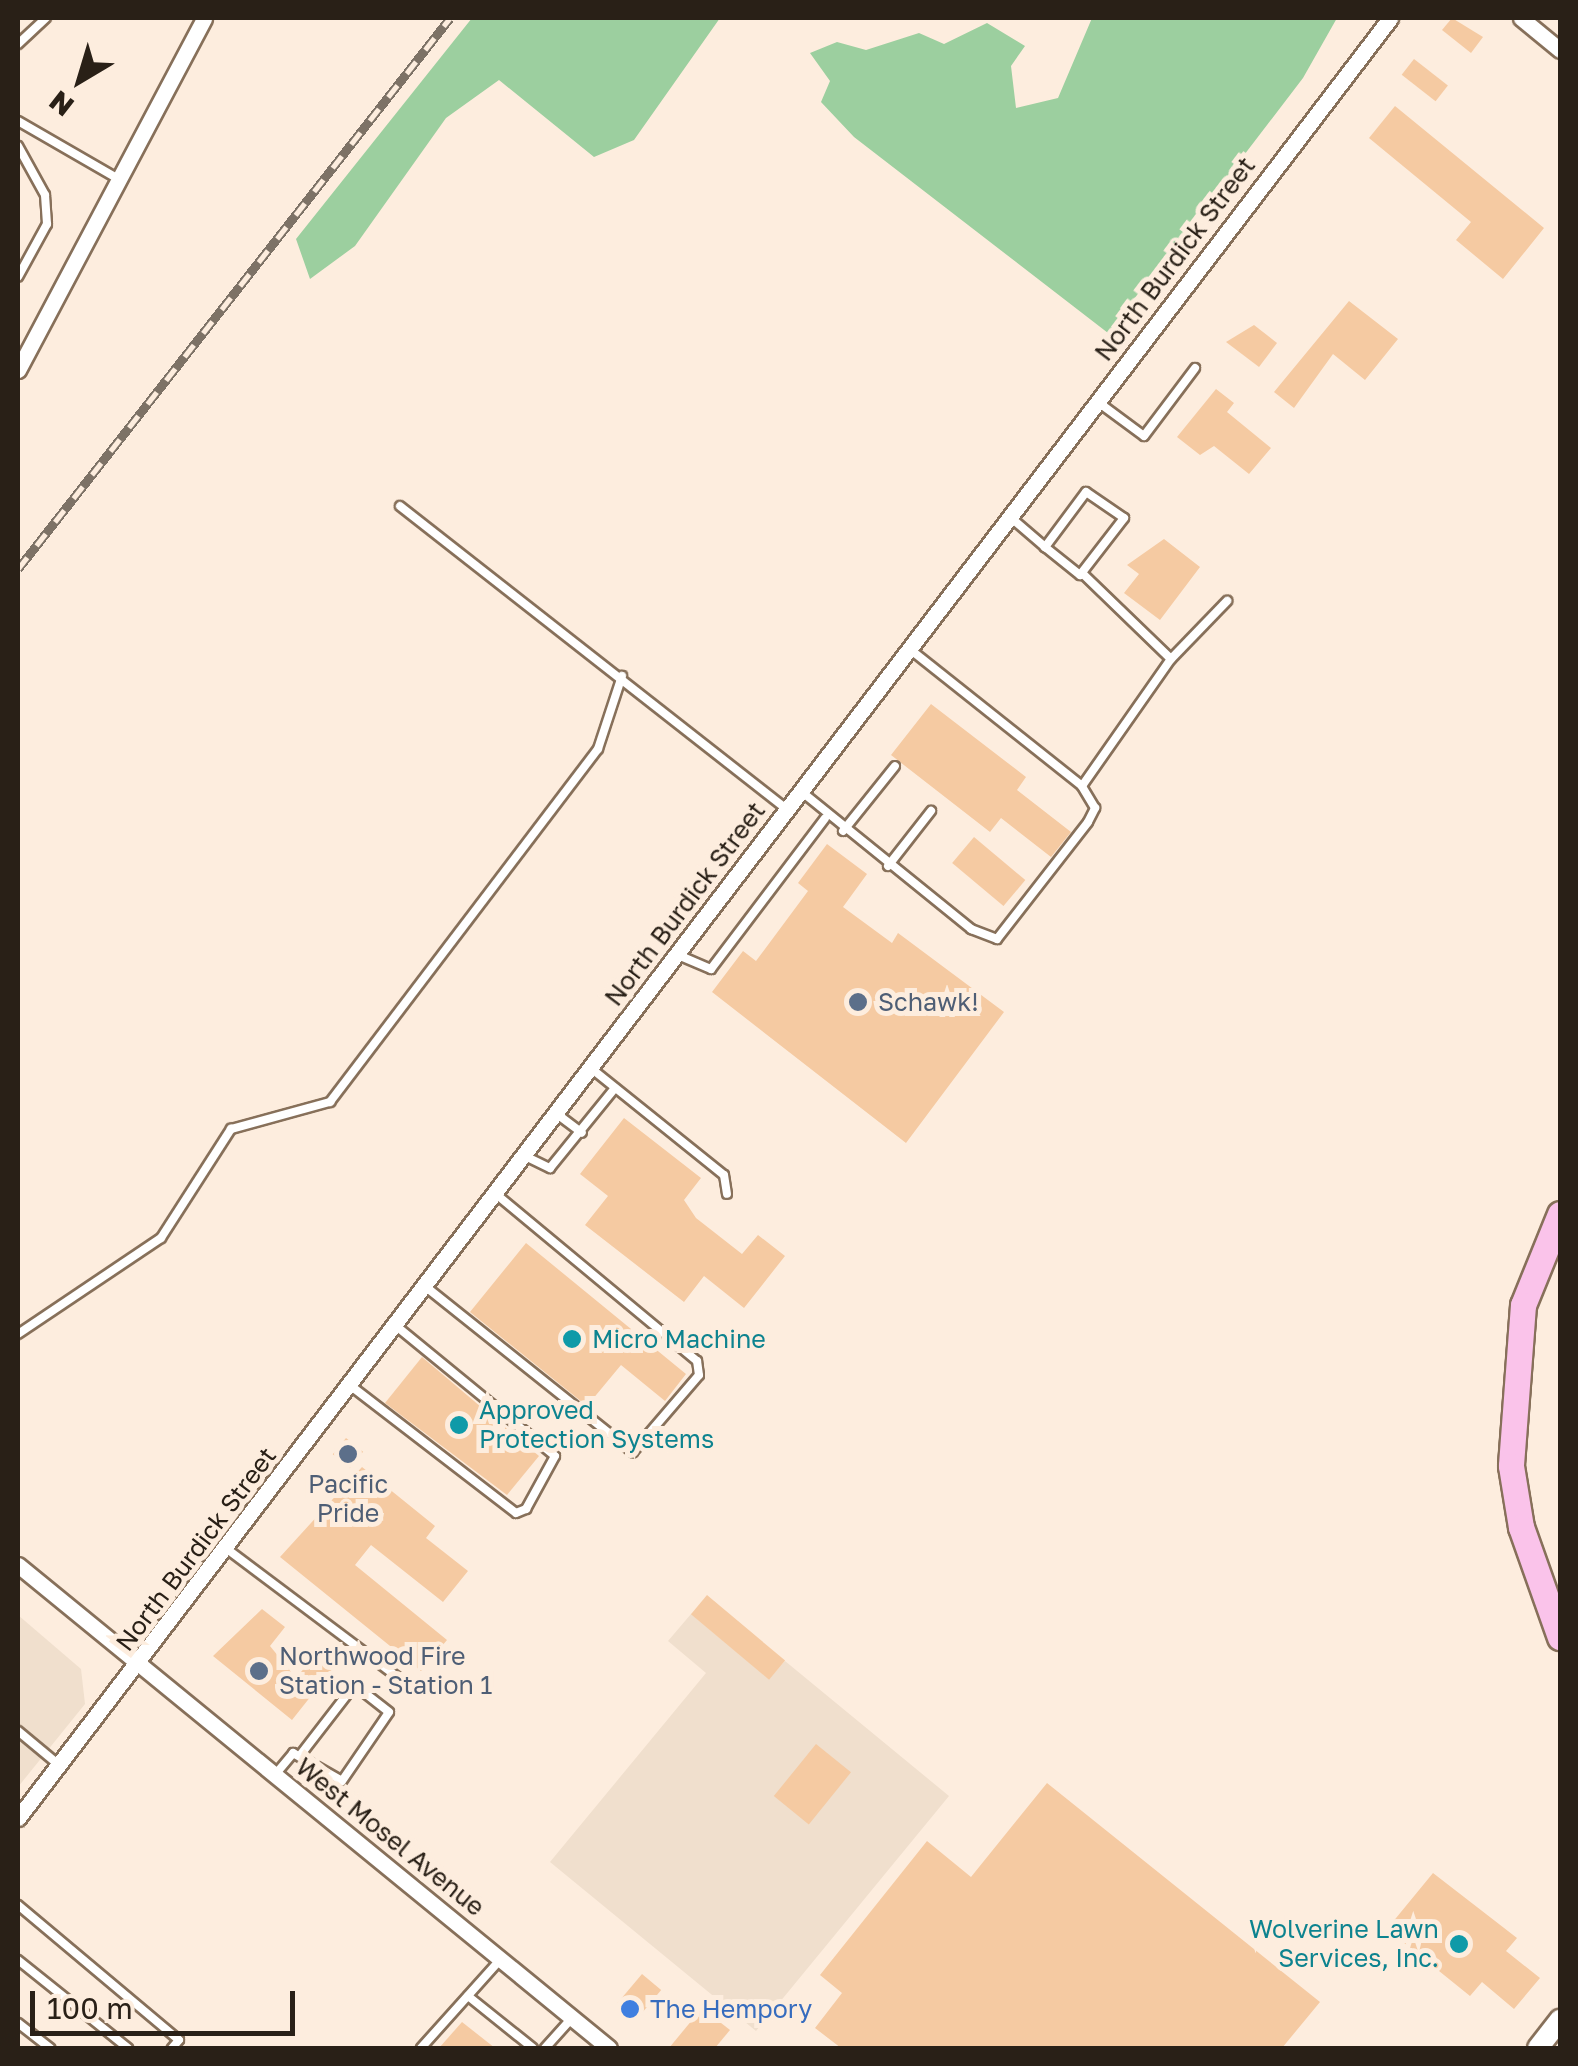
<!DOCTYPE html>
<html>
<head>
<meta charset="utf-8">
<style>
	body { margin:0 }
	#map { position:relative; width:1578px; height:2066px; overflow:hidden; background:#fdedde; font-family:"Golos Text",sans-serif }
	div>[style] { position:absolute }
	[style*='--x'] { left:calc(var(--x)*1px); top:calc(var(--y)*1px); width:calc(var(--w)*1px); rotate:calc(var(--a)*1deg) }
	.industrial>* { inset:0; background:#f0dfcd }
	.green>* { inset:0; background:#9ccf9f }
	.building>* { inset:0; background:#f5caa2; transform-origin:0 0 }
	.roads { filter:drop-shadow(2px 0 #87705a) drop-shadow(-2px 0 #87705a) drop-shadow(0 2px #87705a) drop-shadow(0 -2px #87705a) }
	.service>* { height:8px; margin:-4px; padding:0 4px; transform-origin:4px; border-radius:4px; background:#fff }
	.minor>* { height:15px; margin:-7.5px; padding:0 7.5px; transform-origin:7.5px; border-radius:7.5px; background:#fff }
	.tertiary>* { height:20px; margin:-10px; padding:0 10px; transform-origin:10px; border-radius:10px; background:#fff }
	.trunk>* { height:25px; margin:-12.5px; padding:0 12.5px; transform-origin:12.5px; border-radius:12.5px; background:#fac3ea }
	.rail>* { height:9px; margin-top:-4.5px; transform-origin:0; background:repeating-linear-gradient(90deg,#fdedde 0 15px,#7d7266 0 30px); box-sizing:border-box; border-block:2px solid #7d7266 }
	.dots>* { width:28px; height:28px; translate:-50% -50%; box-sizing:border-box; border:5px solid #fdedde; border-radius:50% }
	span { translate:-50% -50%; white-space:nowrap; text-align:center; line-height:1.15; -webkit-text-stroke:10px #fdedde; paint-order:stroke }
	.street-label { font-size:25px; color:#292017 }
	.service-label { font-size:25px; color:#4e5e75 }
	.left { translate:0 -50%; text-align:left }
	.culture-label { font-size:25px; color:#0d838f }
	.right { translate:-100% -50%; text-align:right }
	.shop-label { font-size:25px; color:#366cbe }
	.frame { position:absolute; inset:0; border:20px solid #292017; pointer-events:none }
	.north { position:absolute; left:30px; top:30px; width:100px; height:100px; -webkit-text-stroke:8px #fdedde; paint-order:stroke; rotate:218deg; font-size:28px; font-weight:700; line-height:40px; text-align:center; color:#292017 }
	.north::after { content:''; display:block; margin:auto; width:35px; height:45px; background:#292017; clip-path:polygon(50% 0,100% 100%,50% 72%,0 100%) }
	.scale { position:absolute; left:30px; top:1991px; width:265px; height:45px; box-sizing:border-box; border:5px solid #292017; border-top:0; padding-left:12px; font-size:30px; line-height:35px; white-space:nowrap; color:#292017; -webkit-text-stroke:8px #fdedde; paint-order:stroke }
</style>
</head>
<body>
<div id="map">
	<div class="industrial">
		<i style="clip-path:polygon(691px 1614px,769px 1679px,785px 1661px,949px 1796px,756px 2031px,550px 1862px,706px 1673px,668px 1641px)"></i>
		<i style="clip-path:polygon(18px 1615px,81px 1669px,85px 1704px,18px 1787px)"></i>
	</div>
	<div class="green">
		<i style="clip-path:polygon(472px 18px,720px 18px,634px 140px,594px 157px,499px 80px,446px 118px,355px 246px,310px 279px,296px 239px)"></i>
		<i style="clip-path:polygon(1092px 18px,1337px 18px,1303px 78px,1108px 333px,854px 137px,821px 102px,830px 81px,810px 53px,837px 42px,866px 50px,919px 33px,944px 44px,987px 23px,1025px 46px,1011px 66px,1016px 108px,1058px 98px)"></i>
	</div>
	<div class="building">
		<i style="clip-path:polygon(1452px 18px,1483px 37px,1471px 53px,1442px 30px)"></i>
		<i style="left:1414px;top:59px;width:43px;height:20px;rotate:38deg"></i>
		<i style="clip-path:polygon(1395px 106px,1544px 228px,1503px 279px,1456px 240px,1471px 222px,1369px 138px)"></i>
		<i style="clip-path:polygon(1349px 301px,1398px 339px,1365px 380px,1333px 354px,1294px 408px,1274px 392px)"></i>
		<i style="clip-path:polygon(1254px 325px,1277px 343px,1259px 367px,1226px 342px)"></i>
		<i style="clip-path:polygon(1216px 389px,1234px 403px,1227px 412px,1271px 448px,1249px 474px,1214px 446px,1200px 455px,1177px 437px)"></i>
		<i style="clip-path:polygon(1164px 539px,1200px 567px,1160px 620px,1124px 593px,1139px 574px,1127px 565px)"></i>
		<i style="clip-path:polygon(931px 704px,1026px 777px,1017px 790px,1071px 832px,1051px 857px,1001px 818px,990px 832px,891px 755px)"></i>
		<i style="left:974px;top:837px;width:67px;height:34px;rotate:40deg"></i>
		<i style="clip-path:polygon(827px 844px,867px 874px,843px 907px,892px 943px,898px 933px,1004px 1012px,906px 1143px,712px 992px,743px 951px,756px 961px,808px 891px,798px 883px)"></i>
		<i style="clip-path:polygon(624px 1118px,701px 1178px,684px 1200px,696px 1218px,742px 1254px,758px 1235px,785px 1256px,744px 1308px,704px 1276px,684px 1302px,585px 1225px,608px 1196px,580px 1174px)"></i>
		<i style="clip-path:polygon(526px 1243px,686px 1374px,665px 1401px,621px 1365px,587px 1406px,470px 1312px)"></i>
		<i style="clip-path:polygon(422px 1357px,539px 1456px,507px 1495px,385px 1403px)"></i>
		<i style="left:346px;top:1438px;width:22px;height:21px;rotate:39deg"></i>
		<i style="clip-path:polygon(362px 1467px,435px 1526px,426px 1538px,468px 1571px,443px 1602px,371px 1545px,355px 1565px,447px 1640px,421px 1671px,280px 1557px)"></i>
		<i style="left:707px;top:1595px;width:102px;height:25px;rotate:40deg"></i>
		<i style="clip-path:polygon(262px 1609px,285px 1627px,270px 1646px,296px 1678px,321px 1648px,338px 1662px,292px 1720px,213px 1656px)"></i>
		<i style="left:816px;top:1744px;width:45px;height:67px;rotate:39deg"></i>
		<i style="clip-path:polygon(1047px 1783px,1320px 2002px,1282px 2048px,841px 2048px,815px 2028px,842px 1993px,820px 1975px,927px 1841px,971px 1877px)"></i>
		<i style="clip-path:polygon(1433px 1873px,1517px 1938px,1506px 1951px,1540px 1978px,1514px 2009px,1482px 1982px,1470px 1996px,1387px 1929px)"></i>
		<i style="left:642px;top:1974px;width:25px;height:38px;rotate:40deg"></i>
		<i style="clip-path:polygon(702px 2008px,730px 2030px,715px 2048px,669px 2048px)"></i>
		<i style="clip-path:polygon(462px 2022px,495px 2048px,439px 2048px)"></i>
	</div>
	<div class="roads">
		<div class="service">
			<i style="--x:18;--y:44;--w:38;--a:-43"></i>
			<i style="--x:18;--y:121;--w:118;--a:30"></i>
			<i style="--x:18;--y:146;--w:56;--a:61.1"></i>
			<i style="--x:45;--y:195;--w:29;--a:86"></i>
			<i style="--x:47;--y:224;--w:60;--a:118.7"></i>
			<i style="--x:1098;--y:402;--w:57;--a:36.5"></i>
			<i style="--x:1144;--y:436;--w:85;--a:-53.1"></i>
			<i style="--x:400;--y:506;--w:493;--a:38.1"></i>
			<i style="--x:1009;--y:516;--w:48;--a:40.7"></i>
			<i style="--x:1045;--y:547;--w:45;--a:38.7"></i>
			<i style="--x:1080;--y:575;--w:72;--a:-52.3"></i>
			<i style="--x:1124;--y:518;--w:46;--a:-145.6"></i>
			<i style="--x:1086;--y:492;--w:69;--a:126.7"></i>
			<i style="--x:1171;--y:659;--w:81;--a:-46"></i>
			<i style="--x:1082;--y:786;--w:155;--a:-55"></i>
			<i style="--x:1171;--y:659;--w:121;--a:-136"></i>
			<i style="--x:802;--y:792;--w:218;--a:39"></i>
			<i style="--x:971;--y:929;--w:28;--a:21"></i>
			<i style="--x:997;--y:939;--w:148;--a:-52.1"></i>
			<i style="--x:1088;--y:822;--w:16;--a:-63"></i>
			<i style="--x:1095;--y:808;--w:26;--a:-121"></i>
			<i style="--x:1082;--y:786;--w:220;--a:-141.5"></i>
			<i style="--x:843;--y:831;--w:83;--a:-51.3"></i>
			<i style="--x:888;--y:866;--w:70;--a:-52"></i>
			<i style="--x:678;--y:955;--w:36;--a:23"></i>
			<i style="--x:711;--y:969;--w:189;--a:-52.9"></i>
			<i style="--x:592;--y:1069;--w:169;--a:38.8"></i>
			<i style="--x:724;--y:1175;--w:19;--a:81"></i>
			<i style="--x:557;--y:1114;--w:31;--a:37"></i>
			<i style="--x:525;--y:1156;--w:28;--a:26"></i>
			<i style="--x:550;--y:1168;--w:103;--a:-50.9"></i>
			<i style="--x:426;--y:1287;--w:265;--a:38.6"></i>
			<i style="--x:633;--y:1452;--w:101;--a:-49.4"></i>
			<i style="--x:699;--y:1375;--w:14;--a:-98"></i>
			<i style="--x:697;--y:1361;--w:261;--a:-140.3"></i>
			<i style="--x:18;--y:1334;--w:172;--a:-33.9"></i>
			<i style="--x:161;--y:1238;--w:130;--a:-57.3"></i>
			<i style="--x:231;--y:1129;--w:103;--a:-15.3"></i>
			<i style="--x:330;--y:1102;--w:443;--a:-52.8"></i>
			<i style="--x:598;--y:749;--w:77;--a:-71.8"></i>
			<i style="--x:351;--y:1386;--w:208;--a:37.6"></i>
			<i style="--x:516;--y:1513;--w:11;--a:-22"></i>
			<i style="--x:526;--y:1509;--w:60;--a:-61.3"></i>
			<i style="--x:555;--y:1456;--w:205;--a:-140.7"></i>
			<i style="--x:227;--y:1549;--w:236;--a:36.9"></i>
			<i style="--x:18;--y:1731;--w:53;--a:39.7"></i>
			<i style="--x:274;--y:1776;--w:30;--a:-50"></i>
			<i style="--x:293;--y:1753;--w:56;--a:29.7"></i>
			<i style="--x:342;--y:1781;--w:83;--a:-55.7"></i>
			<i style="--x:389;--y:1712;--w:37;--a:-142"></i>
			<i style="--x:360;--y:1689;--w:11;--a:165"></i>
			<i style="--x:349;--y:1692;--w:78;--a:127.7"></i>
			<i style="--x:18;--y:1905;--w:210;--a:40"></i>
			<i style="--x:179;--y:2040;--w:11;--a:131"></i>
			<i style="--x:18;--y:1960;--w:141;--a:38.7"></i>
			<i style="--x:468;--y:1996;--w:83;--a:38.7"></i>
			<i style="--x:18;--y:2023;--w:41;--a:38"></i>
			<i style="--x:421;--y:2048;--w:118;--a:-48.1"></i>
			<i style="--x:545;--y:2048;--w:40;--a:-48"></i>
		</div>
		<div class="minor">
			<i style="--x:1521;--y:18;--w:50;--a:39.4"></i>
			<i style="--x:18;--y:370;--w:398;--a:-62.1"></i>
			<i style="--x:18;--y:1565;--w:763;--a:39.26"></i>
			<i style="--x:18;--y:1818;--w:2263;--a:-52.68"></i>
		</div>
		<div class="tertiary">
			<i style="--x:1538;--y:2048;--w:36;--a:-52"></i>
		</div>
		<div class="trunk">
			<i style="--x:1560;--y:1214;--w:98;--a:112.1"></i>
			<i style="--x:1523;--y:1305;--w:161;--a:94.3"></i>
			<i style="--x:1511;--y:1466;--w:62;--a:80.7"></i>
			<i style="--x:1521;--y:1527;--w:117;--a:70.5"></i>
		</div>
	</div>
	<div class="rail">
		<i style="--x:18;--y:569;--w:700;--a:-51.9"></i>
	</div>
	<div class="dots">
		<i style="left:858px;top:1002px;background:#5c6f8a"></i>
		<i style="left:572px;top:1339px;background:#0f9aa8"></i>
		<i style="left:459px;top:1425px;background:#0f9aa8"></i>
		<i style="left:348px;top:1454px;background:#5c6f8a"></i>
		<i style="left:259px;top:1671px;background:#5c6f8a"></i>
		<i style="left:1459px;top:1944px;background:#0f9aa8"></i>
		<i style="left:630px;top:2009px;background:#3f7fe0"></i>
	</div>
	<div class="street-label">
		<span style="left:1175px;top:259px;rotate:-53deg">North Burdick Street</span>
		<span style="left:685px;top:904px;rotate:-53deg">North Burdick Street</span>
		<span style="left:196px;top:1549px;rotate:-53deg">North Burdick Street</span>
		<span style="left:390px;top:1837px;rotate:39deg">West Mosel Avenue</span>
	</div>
	<div class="service-label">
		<span class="left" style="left:878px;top:1002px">Schawk!</span>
		<span style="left:348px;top:1499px">Pacific<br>Pride</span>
		<span class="left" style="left:279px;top:1671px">Northwood Fire<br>Station - Station 1</span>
	</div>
	<div class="culture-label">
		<span class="left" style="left:592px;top:1339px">Micro Machine</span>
		<span class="left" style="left:479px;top:1425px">Approved<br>Protection Systems</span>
		<span class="right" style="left:1439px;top:1944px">Wolverine Lawn<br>Services, Inc.</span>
	</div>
	<div class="shop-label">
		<span class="left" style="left:650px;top:2009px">The Hempory</span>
	</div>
	<div class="frame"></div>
	<div class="north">N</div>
	<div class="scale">100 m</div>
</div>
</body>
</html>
